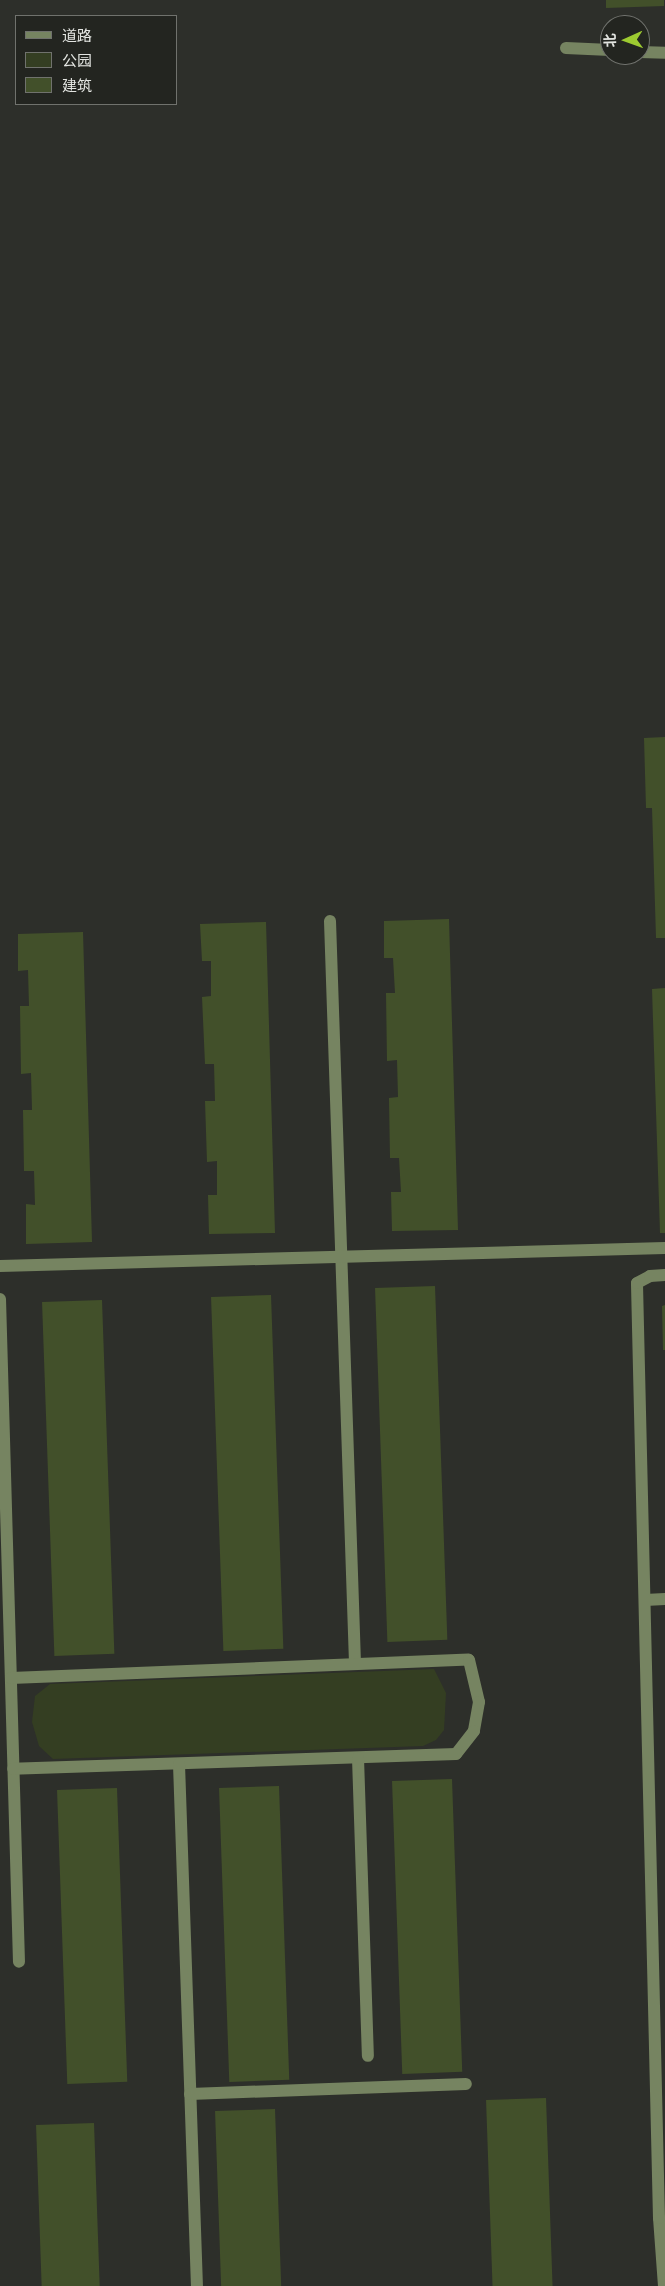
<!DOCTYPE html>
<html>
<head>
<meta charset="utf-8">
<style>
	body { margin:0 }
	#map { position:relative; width:665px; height:2286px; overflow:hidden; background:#2d2f2a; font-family:Figtree,"Noto Sans SC",sans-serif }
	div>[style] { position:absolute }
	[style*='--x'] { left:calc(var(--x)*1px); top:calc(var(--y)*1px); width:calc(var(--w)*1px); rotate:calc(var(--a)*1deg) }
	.green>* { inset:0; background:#343e22 }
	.building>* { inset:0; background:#42502a; transform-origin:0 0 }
	.minor>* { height:12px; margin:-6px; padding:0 6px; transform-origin:6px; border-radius:6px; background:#768461 }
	span { translate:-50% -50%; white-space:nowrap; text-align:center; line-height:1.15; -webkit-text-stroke:4.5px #232520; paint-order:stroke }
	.legend { position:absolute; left:15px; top:15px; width:162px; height:90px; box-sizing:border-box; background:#232520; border:1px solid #70726d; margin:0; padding:6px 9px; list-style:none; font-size:15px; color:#e3e5e1 }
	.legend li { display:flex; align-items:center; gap:10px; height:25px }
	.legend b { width:25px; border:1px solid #70726d }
	.north { position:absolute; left:600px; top:15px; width:50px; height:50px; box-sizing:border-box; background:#232520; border:1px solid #70726d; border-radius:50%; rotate:268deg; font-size:14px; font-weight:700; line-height:20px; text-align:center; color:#e3e5e1 }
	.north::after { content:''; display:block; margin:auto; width:18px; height:22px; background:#9dca31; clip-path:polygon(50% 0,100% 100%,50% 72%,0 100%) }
</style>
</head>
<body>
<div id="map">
	<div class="green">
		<i style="clip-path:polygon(434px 1669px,446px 1693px,444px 1730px,436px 1740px,423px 1746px,53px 1759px,39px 1746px,32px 1722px,35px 1696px,50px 1684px)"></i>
	</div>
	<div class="building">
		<i style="clip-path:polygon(606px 0,664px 0,664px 6px,606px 8px)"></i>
		<i style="clip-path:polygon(665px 737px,665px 938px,656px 938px,652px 808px,646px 808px,644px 738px)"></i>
		<i style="clip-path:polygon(449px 919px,458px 1230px,392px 1231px,391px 1192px,401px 1192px,399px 1158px,390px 1158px,389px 1098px,398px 1097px,397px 1060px,387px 1061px,386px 993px,395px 993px,393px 958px,384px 958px,384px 921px)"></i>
		<i style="clip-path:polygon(266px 922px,275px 1233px,209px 1234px,208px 1195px,217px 1195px,217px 1161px,207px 1162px,205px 1101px,215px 1101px,214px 1064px,205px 1064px,202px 997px,211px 996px,211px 961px,202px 961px,200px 924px)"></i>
		<i style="clip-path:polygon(83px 932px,92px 1242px,26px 1244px,26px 1204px,35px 1205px,34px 1171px,24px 1171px,23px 1110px,32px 1110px,31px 1073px,21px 1074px,20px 1006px,29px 1006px,28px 970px,18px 971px,18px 934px)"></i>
		<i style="clip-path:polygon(665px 988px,665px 1233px,660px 1233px,652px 989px)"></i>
		<i style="left:435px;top:1286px;width:354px;height:60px;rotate:88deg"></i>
		<i style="left:271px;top:1295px;width:354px;height:60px;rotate:88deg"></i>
		<i style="left:102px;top:1300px;width:354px;height:60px;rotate:88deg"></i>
		<i style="clip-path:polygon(665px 1305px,665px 1350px,663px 1350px,662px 1306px)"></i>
		<i style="left:452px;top:1779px;width:293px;height:60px;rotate:88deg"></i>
		<i style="left:279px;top:1786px;width:294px;height:60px;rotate:88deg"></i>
		<i style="left:117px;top:1788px;width:294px;height:60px;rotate:88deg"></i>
		<i style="left:546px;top:2098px;width:188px;height:60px;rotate:88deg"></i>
		<i style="left:275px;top:2109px;width:177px;height:60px;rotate:88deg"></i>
		<i style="left:94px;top:2123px;width:163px;height:58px;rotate:88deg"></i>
	</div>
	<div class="minor">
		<i style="--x:566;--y:48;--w:44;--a:2.6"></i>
		<i style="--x:640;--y:52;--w:25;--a:2"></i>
		<i style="--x:330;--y:921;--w:743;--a:88.07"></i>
		<i style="--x:0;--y:1266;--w:665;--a:-1.55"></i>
		<i style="--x:0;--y:1299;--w:663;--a:88.36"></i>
		<i style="--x:645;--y:1600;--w:20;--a:-3"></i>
		<i style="--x:11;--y:1678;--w:458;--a:-2.3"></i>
		<i style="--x:469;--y:1660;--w:43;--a:76.6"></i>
		<i style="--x:479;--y:1702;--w:29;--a:100"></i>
		<i style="--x:474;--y:1731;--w:29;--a:128"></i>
		<i style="--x:456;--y:1754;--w:443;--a:178.1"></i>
		<i style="--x:358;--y:1758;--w:298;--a:88.1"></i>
		<i style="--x:179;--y:1764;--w:522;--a:88.03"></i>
		<i style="--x:190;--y:2094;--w:276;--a:-2.1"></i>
		<i style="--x:664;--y:2286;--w:68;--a:-94.2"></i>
		<i style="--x:659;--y:2218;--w:935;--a:-91.35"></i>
		<i style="--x:637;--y:1283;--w:15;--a:-28"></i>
		<i style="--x:650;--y:1276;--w:15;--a:-4"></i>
	</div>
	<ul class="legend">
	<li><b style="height:6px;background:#768461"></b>道路</li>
	<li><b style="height:14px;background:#343e22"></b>公园</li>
	<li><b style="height:14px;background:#42502a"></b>建筑</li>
	</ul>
	<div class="north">北</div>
</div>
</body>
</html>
